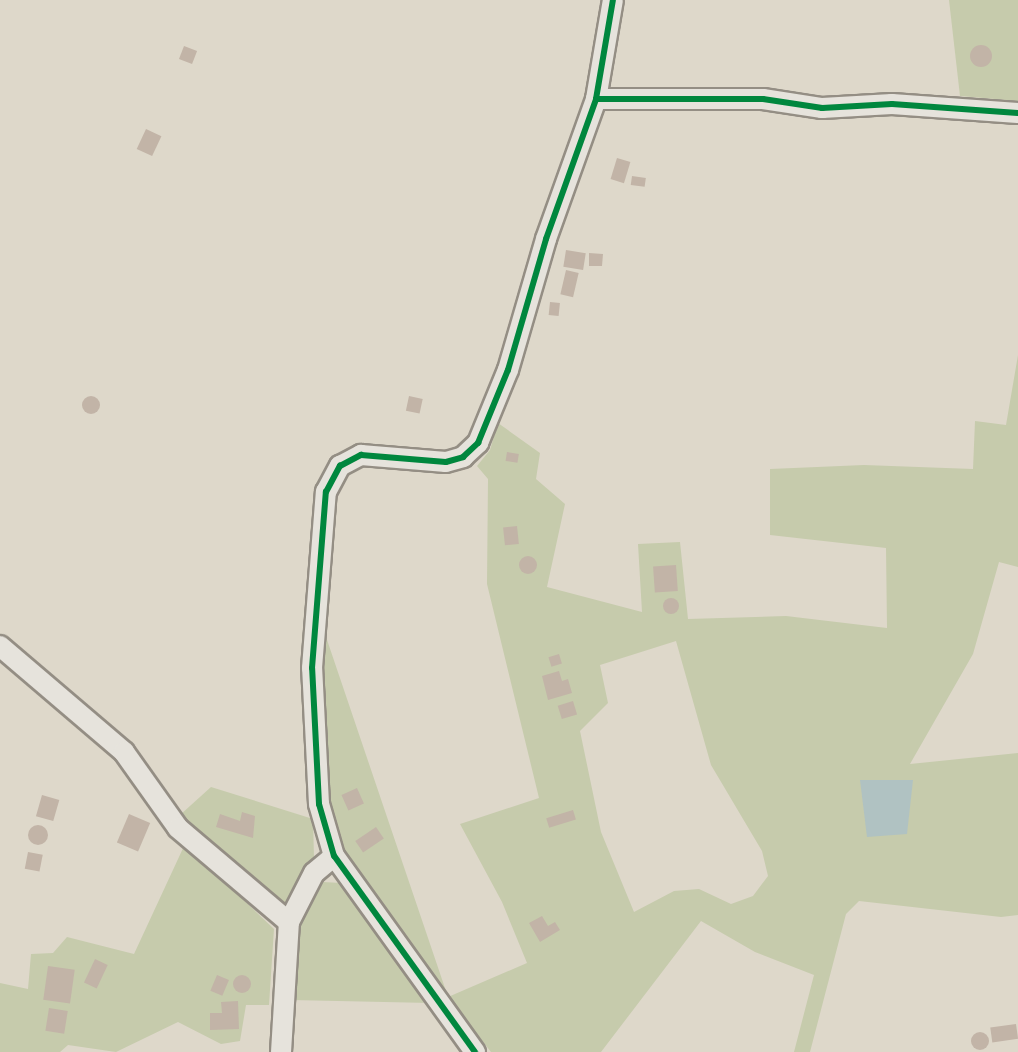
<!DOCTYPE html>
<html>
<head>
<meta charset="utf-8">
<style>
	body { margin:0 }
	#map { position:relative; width:1018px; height:1052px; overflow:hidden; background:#ded8ca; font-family:"IM FELL English",serif }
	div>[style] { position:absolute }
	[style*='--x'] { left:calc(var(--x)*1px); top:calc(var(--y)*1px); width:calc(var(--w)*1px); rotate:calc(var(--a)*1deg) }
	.green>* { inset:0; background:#c6cbac }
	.water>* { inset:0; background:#b0c2c2 }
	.building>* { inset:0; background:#c2b4a7; transform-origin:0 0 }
	.round { border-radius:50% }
	.roads { filter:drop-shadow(2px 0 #948e84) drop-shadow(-2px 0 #948e84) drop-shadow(0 2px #948e84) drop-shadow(0 -2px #948e84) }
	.street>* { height:20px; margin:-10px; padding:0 10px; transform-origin:10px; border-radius:10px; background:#e6e3dc }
	.cycleway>* { height:6px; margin:-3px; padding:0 3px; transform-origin:3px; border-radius:3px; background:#00873e }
	span { translate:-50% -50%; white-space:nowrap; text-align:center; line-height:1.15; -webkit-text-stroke:4.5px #efe8d7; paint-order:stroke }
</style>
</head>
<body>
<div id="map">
	<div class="green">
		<i style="clip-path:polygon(949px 0,1018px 0,1018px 101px,960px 96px)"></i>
		<i style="clip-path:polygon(evenodd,1018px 355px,1018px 567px,999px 562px,973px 654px,910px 764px,1018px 753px,1018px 915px,1001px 917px,859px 901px,846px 914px,810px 1052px,794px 1052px,814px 975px,755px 952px,701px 921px,601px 1052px,491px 1052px,448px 997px,338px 848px,325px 780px,320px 703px,323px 628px,448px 997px,527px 963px,502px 902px,460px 824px,539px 798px,487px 584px,488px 479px,477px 466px,490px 450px,498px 423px,540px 453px,536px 479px,565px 504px,547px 587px,642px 612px,638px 544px,680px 542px,688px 619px,786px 616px,887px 628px,886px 548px,770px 535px,770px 469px,864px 465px,973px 469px,975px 421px,1006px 425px,1018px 355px,676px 641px,711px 765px,762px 851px,768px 876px,753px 896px,731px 904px,699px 889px,674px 891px,634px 912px,601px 832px,580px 731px,608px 703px,600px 665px,676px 641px)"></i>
		<i style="clip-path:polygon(211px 787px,313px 819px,314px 858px,288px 903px,276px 902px,180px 815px)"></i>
		<i style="clip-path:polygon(185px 844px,274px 929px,269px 1005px,246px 1005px,240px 1041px,221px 1044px,178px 1022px,116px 1052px,68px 1045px,60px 1052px,0 1052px,0 983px,28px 989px,31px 954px,53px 953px,67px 937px,134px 954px)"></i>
		<i style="clip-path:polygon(323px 882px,341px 883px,431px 1003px,291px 1000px,296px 926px,309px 893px)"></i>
	</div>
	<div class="water">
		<i style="clip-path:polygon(860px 780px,913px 780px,907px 834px,867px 837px)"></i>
	</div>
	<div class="building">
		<i class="round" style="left:970px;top:45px;width:22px;height:22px"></i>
		<i style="left:184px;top:46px;width:14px;height:14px;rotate:21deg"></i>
		<i style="left:146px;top:129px;width:17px;height:22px;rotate:25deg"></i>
		<i style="left:617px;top:158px;width:14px;height:22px;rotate:17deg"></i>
		<i style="left:632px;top:176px;width:14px;height:9px;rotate:8deg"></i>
		<i style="left:566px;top:250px;width:20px;height:17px;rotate:9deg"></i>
		<i style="clip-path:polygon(589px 253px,603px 254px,602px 266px,589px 266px)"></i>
		<i style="left:566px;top:270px;width:13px;height:25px;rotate:13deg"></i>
		<i style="left:550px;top:302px;width:10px;height:13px;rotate:6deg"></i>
		<i class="round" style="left:82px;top:396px;width:18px;height:18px"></i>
		<i style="left:409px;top:396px;width:14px;height:15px;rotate:12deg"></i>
		<i style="left:507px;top:452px;width:12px;height:9px;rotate:9deg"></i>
		<i style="left:517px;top:526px;width:18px;height:14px;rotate:84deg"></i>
		<i class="round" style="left:519px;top:556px;width:18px;height:18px"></i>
		<i style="left:676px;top:565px;width:26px;height:23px;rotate:86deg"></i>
		<i class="round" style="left:663px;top:598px;width:16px;height:16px"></i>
		<i style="left:559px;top:654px;width:10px;height:11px;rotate:73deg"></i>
		<i style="clip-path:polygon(559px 671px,562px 681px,568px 679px,572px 693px,548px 700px,542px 676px)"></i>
		<i style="left:573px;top:701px;width:14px;height:16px;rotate:73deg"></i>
		<i style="left:357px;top:788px;width:17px;height:17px;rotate:66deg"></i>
		<i style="left:42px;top:795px;width:18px;height:22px;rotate:16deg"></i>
		<i style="left:573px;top:810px;width:10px;height:28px;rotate:73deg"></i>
		<i style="clip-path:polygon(242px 812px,255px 816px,253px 838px,216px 827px,220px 814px,240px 821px)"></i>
		<i style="left:129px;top:814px;width:23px;height:31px;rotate:23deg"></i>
		<i class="round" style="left:28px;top:825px;width:20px;height:20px"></i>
		<i style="left:376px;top:827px;width:14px;height:25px;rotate:56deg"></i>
		<i style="left:28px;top:852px;width:15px;height:17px;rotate:11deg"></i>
		<i style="clip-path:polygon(542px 916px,548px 926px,555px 922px,560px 930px,540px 942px,529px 923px)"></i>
		<i style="left:95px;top:959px;width:14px;height:26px;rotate:25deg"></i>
		<i style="left:48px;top:966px;width:27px;height:34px;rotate:8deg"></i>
		<i style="left:217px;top:975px;width:13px;height:17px;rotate:23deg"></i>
		<i class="round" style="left:233px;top:975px;width:18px;height:18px"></i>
		<i style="clip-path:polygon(238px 1001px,239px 1029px,210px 1030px,210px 1013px,222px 1013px,221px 1002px)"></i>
		<i style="left:49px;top:1008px;width:19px;height:23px;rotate:9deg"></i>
		<i style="left:1016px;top:1024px;width:15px;height:26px;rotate:82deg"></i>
		<i class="round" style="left:971px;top:1032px;width:18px;height:18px"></i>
	</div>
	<div class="roads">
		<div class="street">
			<i style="--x:596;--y:99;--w:167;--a:0"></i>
			<i style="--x:763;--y:99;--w:60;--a:8.7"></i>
			<i style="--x:822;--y:108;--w:70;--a:-3.3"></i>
			<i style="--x:892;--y:104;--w:126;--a:4.1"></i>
			<i style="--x:0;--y:646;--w:163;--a:40.5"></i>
			<i style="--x:124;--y:752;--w:93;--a:54.6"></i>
			<i style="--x:178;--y:828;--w:145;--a:40.3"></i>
			<i style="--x:281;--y:1052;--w:130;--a:-86.5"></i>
			<i style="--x:289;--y:922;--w:55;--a:-63"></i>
			<i style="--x:314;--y:873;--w:26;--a:-40"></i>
			<i style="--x:475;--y:1052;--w:241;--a:-125.7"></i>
			<i style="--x:334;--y:856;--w:54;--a:-106.1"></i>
			<i style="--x:319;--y:804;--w:136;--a:-92.9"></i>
			<i style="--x:312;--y:668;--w:177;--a:-85.5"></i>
			<i style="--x:326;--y:492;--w:30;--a:-62"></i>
			<i style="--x:340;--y:466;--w:24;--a:-28"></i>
			<i style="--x:361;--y:455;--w:85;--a:4.7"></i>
			<i style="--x:446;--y:462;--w:18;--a:-16"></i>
			<i style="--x:463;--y:457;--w:21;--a:-43"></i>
			<i style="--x:478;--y:443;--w:79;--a:-67.7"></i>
			<i style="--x:508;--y:370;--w:136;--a:-73.8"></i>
			<i style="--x:546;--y:239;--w:149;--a:-70.3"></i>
			<i style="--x:596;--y:99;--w:100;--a:-80.3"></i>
		</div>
	</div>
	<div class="cycleway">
		<i style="--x:596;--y:99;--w:167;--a:0"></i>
		<i style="--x:763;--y:99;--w:60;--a:8.7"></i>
		<i style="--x:822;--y:108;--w:70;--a:-3.3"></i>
		<i style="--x:892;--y:104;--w:126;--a:4.1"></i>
		<i style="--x:475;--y:1052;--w:241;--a:-125.7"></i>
		<i style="--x:334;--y:856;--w:54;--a:-106.1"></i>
		<i style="--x:319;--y:804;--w:136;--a:-92.9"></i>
		<i style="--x:312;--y:668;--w:177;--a:-85.5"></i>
		<i style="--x:326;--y:492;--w:30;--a:-62"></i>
		<i style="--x:340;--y:466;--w:24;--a:-28"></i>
		<i style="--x:361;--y:455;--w:85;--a:4.7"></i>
		<i style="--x:446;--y:462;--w:18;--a:-16"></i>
		<i style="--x:463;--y:457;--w:21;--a:-43"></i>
		<i style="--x:478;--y:443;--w:79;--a:-67.7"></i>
		<i style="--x:508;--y:370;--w:136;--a:-73.8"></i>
		<i style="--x:546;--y:239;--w:149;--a:-70.3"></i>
		<i style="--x:596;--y:99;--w:100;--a:-80.3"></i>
	</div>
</div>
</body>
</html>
